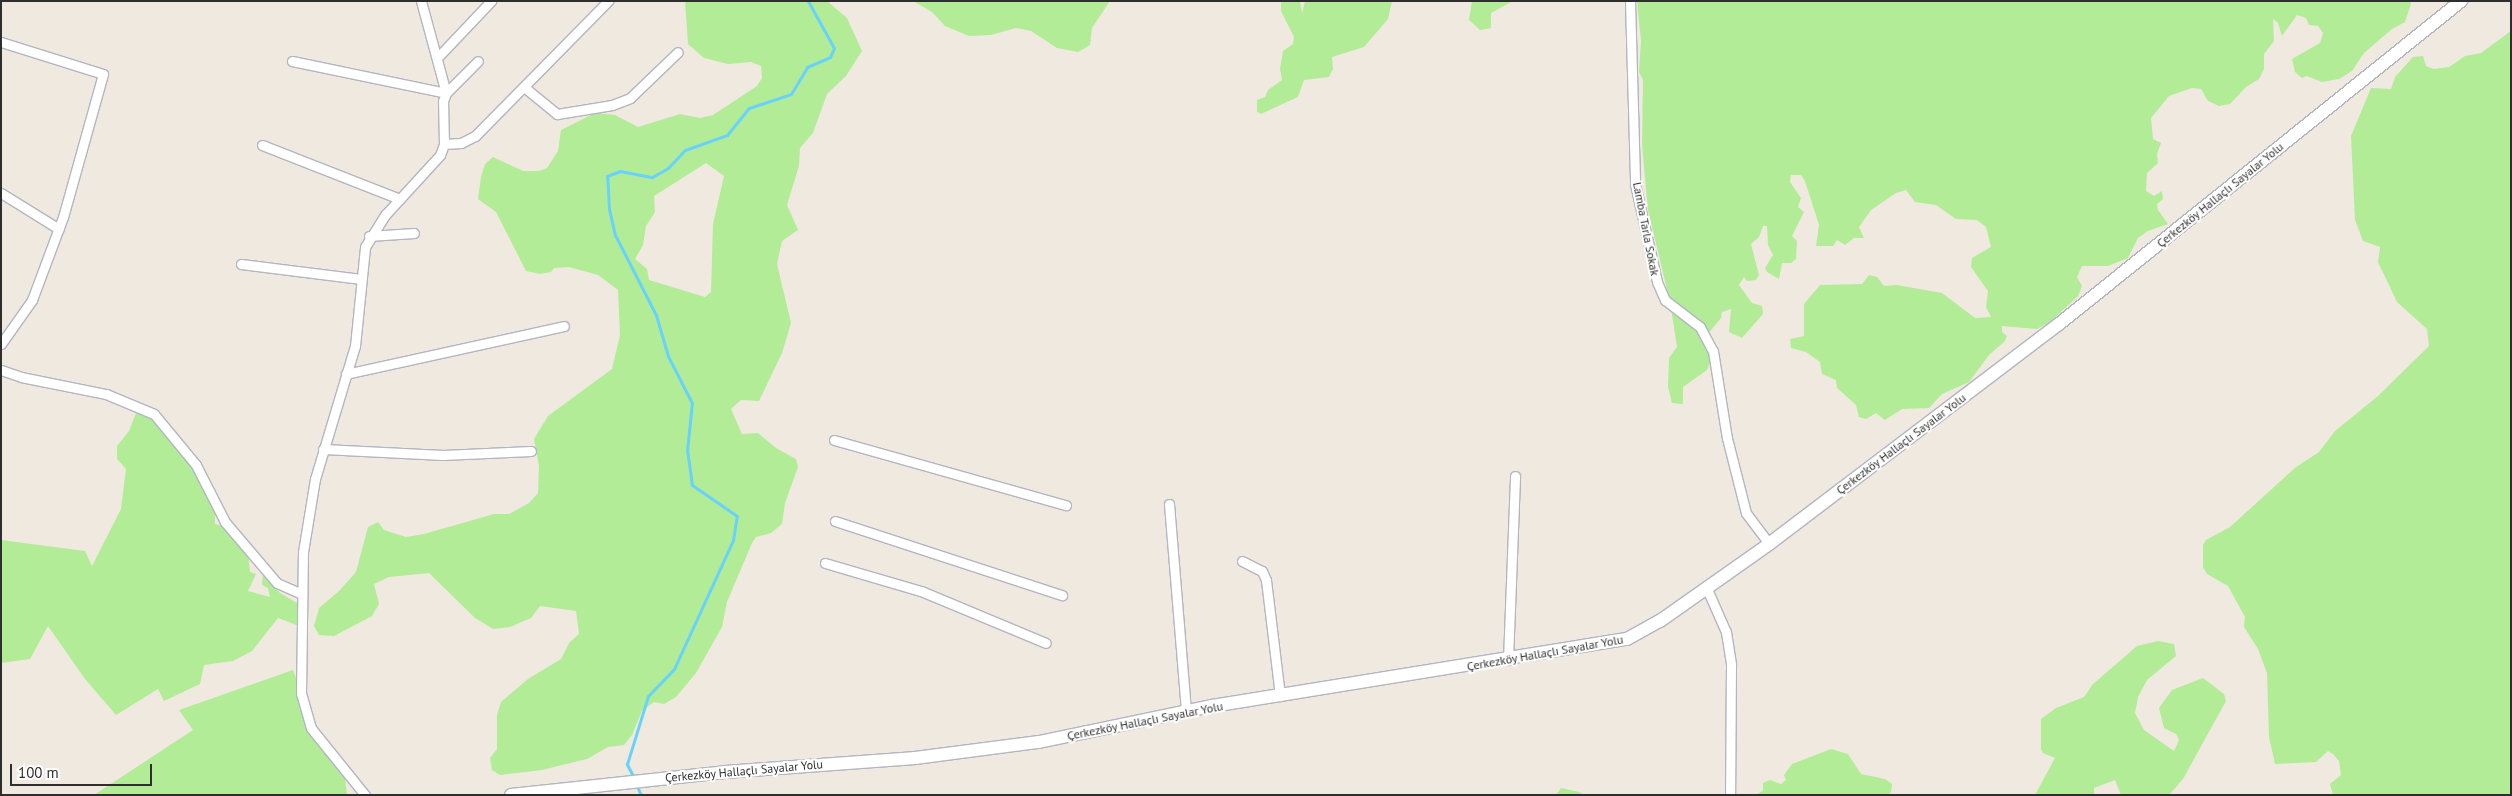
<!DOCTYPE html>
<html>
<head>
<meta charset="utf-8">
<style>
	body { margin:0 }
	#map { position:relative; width:2512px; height:796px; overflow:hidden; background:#f0e9df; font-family:"PT Sans",sans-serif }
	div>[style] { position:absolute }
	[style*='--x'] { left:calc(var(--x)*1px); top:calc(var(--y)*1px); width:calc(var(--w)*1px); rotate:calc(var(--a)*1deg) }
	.green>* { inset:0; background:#b2ec97 }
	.stream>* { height:3px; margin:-1.5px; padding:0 1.5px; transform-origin:1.5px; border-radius:1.5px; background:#69d2fc }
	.roads { filter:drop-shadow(1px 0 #b3b5c2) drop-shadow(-1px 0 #b3b5c2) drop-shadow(0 1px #b3b5c2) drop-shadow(0 -1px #b3b5c2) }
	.minor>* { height:9px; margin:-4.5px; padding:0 4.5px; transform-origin:4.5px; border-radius:4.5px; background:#fff }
	.secondary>* { height:12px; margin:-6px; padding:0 6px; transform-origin:6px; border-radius:6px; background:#fff }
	span { translate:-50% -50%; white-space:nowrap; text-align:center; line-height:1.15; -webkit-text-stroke:4px #fff; paint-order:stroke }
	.street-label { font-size:12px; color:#2e2e2e }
	.frame { position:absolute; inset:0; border:2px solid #2e2e2e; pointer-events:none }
	.scale { position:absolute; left:10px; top:764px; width:142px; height:22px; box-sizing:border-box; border:2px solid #2e2e2e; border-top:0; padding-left:6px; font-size:15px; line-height:18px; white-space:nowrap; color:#2e2e2e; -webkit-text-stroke:4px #fff; paint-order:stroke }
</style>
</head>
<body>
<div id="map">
	<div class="green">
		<i style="clip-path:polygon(evenodd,685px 1px,827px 1px,847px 18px,862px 51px,846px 76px,827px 94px,813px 133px,800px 148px,799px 166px,787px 205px,798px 230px,782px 241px,777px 264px,791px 323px,782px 353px,759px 401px,741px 400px,731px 409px,742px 434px,758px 433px,776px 448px,796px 459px,798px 467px,785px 503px,782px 524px,771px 533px,756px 537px,752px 543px,727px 602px,722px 627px,696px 673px,676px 697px,664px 704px,654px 702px,642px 711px,632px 735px,624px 745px,608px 747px,587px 759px,542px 770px,500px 775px,492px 770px,490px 758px,497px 749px,497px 715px,501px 702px,528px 679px,561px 659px,569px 643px,579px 634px,576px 611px,540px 606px,531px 618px,510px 627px,493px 629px,475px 618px,429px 573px,389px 577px,374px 584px,379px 604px,372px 616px,334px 636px,319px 635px,314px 626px,319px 608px,339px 591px,356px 572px,368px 527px,378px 522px,384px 530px,406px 537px,424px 534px,494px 514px,509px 514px,529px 503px,538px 493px,539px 466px,534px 439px,548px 416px,612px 369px,620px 335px,618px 290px,598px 275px,569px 267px,554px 268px,551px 272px,540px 274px,526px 271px,496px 212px,478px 199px,481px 177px,485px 164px,493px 157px,523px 171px,539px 171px,547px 168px,558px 151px,561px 130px,595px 113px,615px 115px,638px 127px,680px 114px,700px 118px,713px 115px,757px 86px,762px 78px,761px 66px,751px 62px,728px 64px,704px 58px,688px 44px,685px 1px,706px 163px,724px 176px,713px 224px,711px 292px,705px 297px,649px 280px,647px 269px,635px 259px,643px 245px,646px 226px,655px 212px,654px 196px,706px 163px)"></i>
		<i style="clip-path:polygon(913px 1px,1110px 1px,1092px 28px,1090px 45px,1078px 52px,1057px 48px,1031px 31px,1016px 28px,991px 35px,969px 36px,945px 26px,932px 12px)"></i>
		<i style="clip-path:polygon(1281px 1px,1300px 1px,1302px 13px,1305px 1px,1392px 1px,1388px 19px,1364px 47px,1332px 57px,1333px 69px,1329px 77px,1304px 80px,1298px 97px,1261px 114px,1257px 112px,1257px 100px,1265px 97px,1268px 90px,1282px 80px,1280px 69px,1283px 51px,1293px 44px,1294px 37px,1281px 11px)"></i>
		<i style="clip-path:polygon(1472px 1px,1513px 1px,1491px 13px,1491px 28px,1480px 30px,1469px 20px)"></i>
		<i style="clip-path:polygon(1637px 1px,2410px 1px,2411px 4px,2405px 22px,2392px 29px,2364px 53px,2352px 71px,2339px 79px,2322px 82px,2307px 76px,2302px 78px,2295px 72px,2292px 59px,2320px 43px,2323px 33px,2318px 26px,2309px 25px,2306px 18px,2297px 15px,2282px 36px,2278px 23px,2273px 19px,2274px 41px,2264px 54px,2264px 69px,2259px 79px,2246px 87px,2230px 104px,2219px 106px,2208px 101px,2201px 89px,2192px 88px,2169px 96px,2151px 118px,2153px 139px,2161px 143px,2157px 154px,2158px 163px,2147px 173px,2146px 191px,2154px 196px,2162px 191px,2163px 199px,2157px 204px,2158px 210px,2168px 224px,2148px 231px,2138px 238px,2128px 258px,2108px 266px,2082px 266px,2077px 277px,2082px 286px,2078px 296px,2050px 322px,2037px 329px,2002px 326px,2002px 332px,2007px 336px,2005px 341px,1989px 355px,1969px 382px,1942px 394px,1929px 408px,1902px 409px,1885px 420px,1876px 413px,1866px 419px,1859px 417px,1856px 405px,1837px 388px,1836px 380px,1822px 374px,1820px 362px,1806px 352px,1791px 348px,1790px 339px,1804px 336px,1804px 304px,1820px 285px,1862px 284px,1869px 275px,1877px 277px,1884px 286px,1897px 285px,1942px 293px,1975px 318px,1991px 317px,1986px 307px,1988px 291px,1971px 267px,1972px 258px,1991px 247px,1986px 227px,1977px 220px,1956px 219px,1936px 205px,1915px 202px,1906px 190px,1896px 193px,1871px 210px,1859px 227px,1864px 238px,1854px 238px,1845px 245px,1837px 240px,1833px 246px,1816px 246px,1819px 225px,1805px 181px,1801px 175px,1791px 175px,1790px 182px,1801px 198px,1798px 207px,1804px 212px,1792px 236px,1797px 241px,1796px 259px,1791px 263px,1782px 263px,1779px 279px,1767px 272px,1765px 268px,1773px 255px,1768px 245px,1767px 226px,1763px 226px,1759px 237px,1751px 244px,1759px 275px,1756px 280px,1747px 281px,1744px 277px,1739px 285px,1752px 303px,1762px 306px,1763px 314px,1742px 338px,1729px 332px,1731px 309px,1722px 312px,1721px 318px,1707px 335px,1710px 363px,1707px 370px,1683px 387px,1683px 404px,1672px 403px,1668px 387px,1669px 358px,1677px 347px,1670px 302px,1648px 210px,1642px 145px,1643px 80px,1639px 72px,1641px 41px)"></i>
		<i style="clip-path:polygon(2511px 31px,2511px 795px,2333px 795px,2330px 784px,2341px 775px,2339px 761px,2333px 754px,2328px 751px,2316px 762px,2275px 764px,2269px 737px,2267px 673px,2258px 649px,2244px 627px,2245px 617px,2228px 586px,2207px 574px,2203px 567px,2203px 545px,2206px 540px,2230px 527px,2296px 467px,2319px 452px,2335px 431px,2378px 396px,2429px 346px,2427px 329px,2397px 302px,2378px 262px,2380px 247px,2363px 241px,2355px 220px,2351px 136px,2371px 88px,2391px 89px,2395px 77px,2413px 57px,2423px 56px,2426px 66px,2434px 69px,2449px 67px,2465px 56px,2481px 53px)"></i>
		<i style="clip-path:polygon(136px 413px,155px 419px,195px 466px,215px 507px,215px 524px,226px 527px,248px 552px,250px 572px,256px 574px,248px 591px,270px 597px,268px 588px,262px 585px,263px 573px,280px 593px,297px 603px,299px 626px,278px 618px,252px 651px,233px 661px,204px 665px,200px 684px,164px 701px,158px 689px,116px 715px,85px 679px,48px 626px,30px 659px,1px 663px,1px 540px,85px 551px,92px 566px,121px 509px,126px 469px,117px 459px,117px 446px,129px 431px)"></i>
		<i style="clip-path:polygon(2158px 641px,2174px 644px,2176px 656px,2147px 680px,2138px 697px,2135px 713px,2144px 730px,2174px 751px,2179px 740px,2176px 734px,2164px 728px,2159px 708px,2172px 690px,2203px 678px,2224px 694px,2226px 701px,2183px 779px,2169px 795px,2121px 795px,2115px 780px,2094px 788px,2094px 795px,2035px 795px,2055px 758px,2043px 753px,2041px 749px,2041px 719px,2056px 708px,2084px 697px,2093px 684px,2137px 646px)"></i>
		<i style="clip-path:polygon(293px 670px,319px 739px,344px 772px,347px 794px,94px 795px,193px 730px,179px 710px)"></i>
		<i style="clip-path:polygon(1831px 749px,1848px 754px,1861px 774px,1885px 779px,1892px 784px,1891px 792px,1888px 795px,1755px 795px,1763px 791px,1763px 783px,1770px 780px,1781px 784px,1786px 780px,1784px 775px,1792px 764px)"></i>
		<i style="clip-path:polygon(1561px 788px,1579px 792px,1585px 795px,1556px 795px)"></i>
	</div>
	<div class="stream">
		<i style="--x:634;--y:778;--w:16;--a:-117"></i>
		<i style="--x:627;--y:764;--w:71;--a:-72.8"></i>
		<i style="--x:648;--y:696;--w:37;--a:-46"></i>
		<i style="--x:674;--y:669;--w:142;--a:-65.4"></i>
		<i style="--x:733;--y:540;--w:24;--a:-81"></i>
		<i style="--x:737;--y:516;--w:55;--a:-145.4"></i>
		<i style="--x:692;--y:485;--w:34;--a:-98"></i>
		<i style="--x:687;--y:451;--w:48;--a:-84.1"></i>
		<i style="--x:692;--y:403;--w:53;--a:-117.1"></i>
		<i style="--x:668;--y:356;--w:43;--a:-106.3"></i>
		<i style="--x:656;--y:315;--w:90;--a:-117.1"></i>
		<i style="--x:615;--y:235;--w:27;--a:-103"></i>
		<i style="--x:609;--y:209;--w:33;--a:-93"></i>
		<i style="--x:607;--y:176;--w:14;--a:-21"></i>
		<i style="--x:620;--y:171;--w:33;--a:11"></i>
		<i style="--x:652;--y:177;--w:18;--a:-29"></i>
		<i style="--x:668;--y:168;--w:25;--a:-47"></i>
		<i style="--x:685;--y:150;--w:45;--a:-19.7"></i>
		<i style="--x:727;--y:135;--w:35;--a:-51"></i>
		<i style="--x:749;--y:108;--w:44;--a:-18.4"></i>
		<i style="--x:791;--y:94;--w:31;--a:-59"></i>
		<i style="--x:807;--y:67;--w:25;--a:-23"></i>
		<i style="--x:830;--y:57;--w:10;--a:-66"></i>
		<i style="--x:834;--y:48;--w:54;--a:-119"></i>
		<i style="--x:636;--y:784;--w:12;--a:66"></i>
	</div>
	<div class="roads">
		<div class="minor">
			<i style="--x:1630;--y:1;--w:183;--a:88.4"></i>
			<i style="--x:1635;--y:184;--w:100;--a:77.3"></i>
			<i style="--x:1657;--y:282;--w:20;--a:66"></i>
			<i style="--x:1665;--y:300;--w:44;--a:37.6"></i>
			<i style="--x:1700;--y:327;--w:27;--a:62"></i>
			<i style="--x:1713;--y:351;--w:88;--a:80.9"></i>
			<i style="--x:1727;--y:438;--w:77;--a:75.8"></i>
			<i style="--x:1746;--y:513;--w:39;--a:53"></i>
			<i style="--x:1;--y:42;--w:107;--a:17.4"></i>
			<i style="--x:103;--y:74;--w:148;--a:105.6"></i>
			<i style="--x:63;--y:217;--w:89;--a:110.5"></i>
			<i style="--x:32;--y:300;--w:54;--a:125.2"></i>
			<i style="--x:437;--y:58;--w:79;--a:-46.5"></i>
			<i style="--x:292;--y:61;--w:157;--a:11.7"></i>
			<i style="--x:446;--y:93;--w:45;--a:-45"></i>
			<i style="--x:524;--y:87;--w:43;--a:39.3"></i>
			<i style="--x:557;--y:114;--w:56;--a:-9.3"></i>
			<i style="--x:612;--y:105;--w:19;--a:-21"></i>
			<i style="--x:630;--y:98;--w:66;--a:-43.8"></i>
			<i style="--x:444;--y:144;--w:17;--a:-3"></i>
			<i style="--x:461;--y:143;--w:16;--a:-27"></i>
			<i style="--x:475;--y:136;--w:190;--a:-45.4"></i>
			<i style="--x:262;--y:145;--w:148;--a:21.4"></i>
			<i style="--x:1;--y:193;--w:68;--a:31.8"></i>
			<i style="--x:369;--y:236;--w:45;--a:-3.8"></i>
			<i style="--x:241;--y:264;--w:121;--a:7.1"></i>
			<i style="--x:1;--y:370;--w:21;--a:19"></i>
			<i style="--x:21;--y:377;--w:87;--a:11.3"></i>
			<i style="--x:106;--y:394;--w:52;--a:22.6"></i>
			<i style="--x:154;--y:414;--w:66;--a:50.5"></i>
			<i style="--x:196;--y:465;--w:64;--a:63"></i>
			<i style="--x:225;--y:522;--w:80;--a:49.6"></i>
			<i style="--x:277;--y:583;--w:27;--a:24"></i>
			<i style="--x:346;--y:374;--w:223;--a:-12.4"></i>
			<i style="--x:834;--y:440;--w:241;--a:15.7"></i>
			<i style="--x:323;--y:449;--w:120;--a:2.9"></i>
			<i style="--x:443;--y:455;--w:88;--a:-2.6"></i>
			<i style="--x:1169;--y:504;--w:209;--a:85.3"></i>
			<i style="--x:835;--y:521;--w:239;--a:18.1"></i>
			<i style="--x:1242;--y:561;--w:22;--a:27"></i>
			<i style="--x:1262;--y:571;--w:10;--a:66"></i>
			<i style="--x:1266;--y:580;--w:117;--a:83.1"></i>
			<i style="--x:825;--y:563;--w:100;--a:16.3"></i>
			<i style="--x:921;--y:591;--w:135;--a:22.6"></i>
			<i style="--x:1707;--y:589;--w:47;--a:66.2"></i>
			<i style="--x:1726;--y:632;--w:33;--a:81"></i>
			<i style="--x:1731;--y:665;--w:130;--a:90.4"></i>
			<i style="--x:1508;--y:660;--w:184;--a:-87.8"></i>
			<i style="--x:365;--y:795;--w:86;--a:-128.9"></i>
			<i style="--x:311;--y:728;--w:35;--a:-106"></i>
			<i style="--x:301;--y:694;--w:142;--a:-89.2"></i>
			<i style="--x:303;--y:552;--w:74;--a:-80.7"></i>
			<i style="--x:315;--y:479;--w:139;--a:-73.3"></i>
			<i style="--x:355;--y:346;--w:100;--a:-84.2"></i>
			<i style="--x:365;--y:247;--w:39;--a:-58"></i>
			<i style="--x:386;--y:214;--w:80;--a:-47.5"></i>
			<i style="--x:440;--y:155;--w:12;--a:-70"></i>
			<i style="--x:444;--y:144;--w:43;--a:-91.3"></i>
			<i style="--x:443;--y:101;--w:9;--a:-69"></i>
			<i style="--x:446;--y:93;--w:95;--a:-105.2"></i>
		</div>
		<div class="secondary">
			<i style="--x:511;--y:795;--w:215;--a:-6.1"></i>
			<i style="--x:725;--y:772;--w:191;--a:-4.2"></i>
			<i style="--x:915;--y:758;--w:125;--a:-7.4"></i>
			<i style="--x:1039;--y:742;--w:177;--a:-11.8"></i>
			<i style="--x:1212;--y:706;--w:420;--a:-9.2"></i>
			<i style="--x:1627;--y:639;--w:38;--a:-29"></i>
			<i style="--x:1660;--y:621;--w:133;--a:-35.2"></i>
			<i style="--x:1769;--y:544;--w:364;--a:-37.2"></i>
			<i style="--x:2059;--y:324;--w:516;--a:-38.78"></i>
		</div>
	</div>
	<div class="street-label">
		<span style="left:2220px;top:195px;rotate:-39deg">Çerkezköy Hallaçlı Sayalar Yolu</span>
		<span style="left:1646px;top:229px;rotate:79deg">Lamba Tarla Sokak</span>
		<span style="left:1901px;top:444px;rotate:-37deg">Çerkezköy Hallaçlı Sayalar Yolu</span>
		<span style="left:1545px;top:653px;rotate:-10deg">Çerkezköy Hallaçlı Sayalar Yolu</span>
		<span style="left:1145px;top:721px;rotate:-11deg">Çerkezköy Hallaçlı Sayalar Yolu</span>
		<span style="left:744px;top:771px;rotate:-5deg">Çerkezköy Hallaçlı Sayalar Yolu</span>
	</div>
	<div class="frame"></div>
	<div class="scale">100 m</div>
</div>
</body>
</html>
